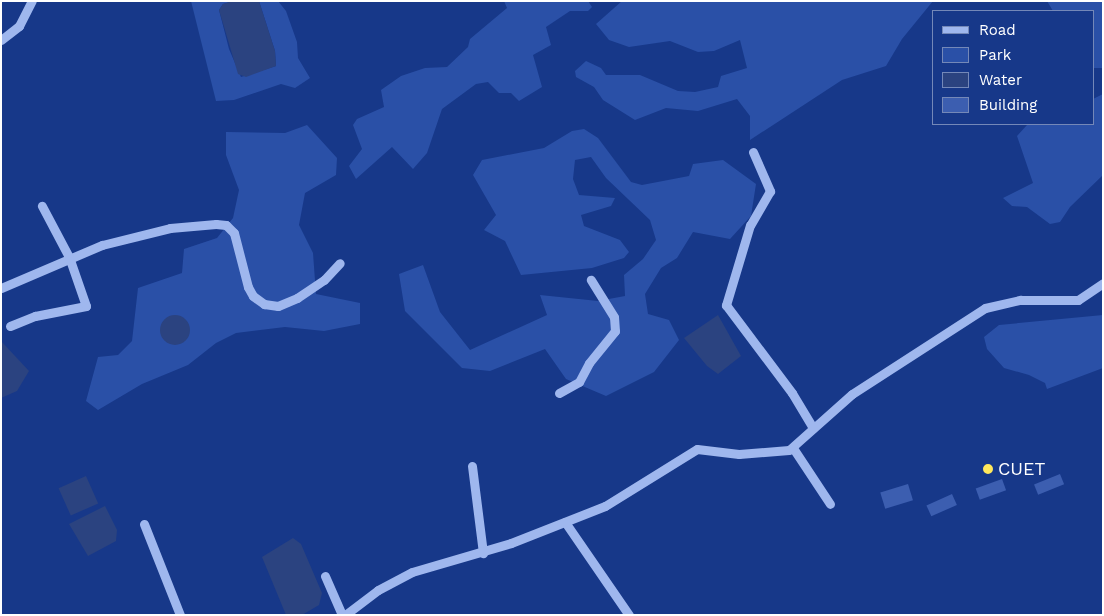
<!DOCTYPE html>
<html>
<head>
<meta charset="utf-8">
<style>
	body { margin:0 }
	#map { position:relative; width:1104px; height:616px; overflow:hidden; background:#173889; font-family:"Work Sans",sans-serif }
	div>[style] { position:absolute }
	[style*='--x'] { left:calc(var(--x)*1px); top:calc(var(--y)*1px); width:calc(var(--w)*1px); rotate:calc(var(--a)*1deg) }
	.green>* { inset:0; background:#2a50a7 }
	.water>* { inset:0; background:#2b4380; transform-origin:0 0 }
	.round { border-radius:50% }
	.building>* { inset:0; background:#3c5eb0; transform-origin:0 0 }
	.minor>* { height:9px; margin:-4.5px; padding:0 4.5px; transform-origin:4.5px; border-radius:4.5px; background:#9fb7ee }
	.dots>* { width:14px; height:14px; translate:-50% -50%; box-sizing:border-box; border:2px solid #173889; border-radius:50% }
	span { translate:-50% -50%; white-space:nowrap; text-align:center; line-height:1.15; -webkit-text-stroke:4px #173889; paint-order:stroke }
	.poi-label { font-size:18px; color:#fff }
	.left { translate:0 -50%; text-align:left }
	.frame { position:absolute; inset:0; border:2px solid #fff; pointer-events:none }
	.legend { position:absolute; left:932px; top:10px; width:162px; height:115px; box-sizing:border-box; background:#173889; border:1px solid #7488b8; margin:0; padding:6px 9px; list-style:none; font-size:15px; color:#fff }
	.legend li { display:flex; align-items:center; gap:10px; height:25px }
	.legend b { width:25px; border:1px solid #7488b8 }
</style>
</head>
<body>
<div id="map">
	<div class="green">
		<i style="clip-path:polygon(191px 1px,233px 1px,223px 4px,219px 10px,229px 49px,241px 77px,276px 66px,275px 51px,259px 1px,278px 1px,286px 11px,297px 42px,298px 58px,310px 78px,295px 88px,281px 84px,234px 100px,216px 101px)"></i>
		<i style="clip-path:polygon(504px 1px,588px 1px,592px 7px,588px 11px,570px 11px,546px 27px,551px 45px,533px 55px,542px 87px,519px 101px,511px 93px,499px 93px,488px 82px,476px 84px,442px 109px,427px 153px,413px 169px,392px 147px,356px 179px,349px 166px,362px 149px,353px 125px,357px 119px,384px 107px,381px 90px,401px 76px,425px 68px,447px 67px,468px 47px,470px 39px,507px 8px)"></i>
		<i style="clip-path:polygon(622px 1px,933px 1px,902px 39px,886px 66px,842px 80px,750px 140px,750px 116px,737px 99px,698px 111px,666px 108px,635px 120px,603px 100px,594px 87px,576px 77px,575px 71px,586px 61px,601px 68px,606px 75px,640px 75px,678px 91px,695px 92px,718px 87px,721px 76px,747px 68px,740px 40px,714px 51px,698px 52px,670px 41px,629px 47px,609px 40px,596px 24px)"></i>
		<i style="clip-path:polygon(1047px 1px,1103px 1px,1103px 68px,1093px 68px,1093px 11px,1053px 11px)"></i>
		<i style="clip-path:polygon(1103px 94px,1103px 175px,1070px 207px,1060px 222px,1050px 224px,1027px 207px,1012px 206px,1003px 198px,1033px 183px,1017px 136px,1027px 125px,1093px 124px,1093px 99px)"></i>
		<i style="clip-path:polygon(307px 125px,337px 158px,336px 175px,305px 193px,299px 225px,313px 253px,316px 294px,360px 303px,360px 324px,324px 331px,285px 327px,236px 333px,216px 343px,188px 365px,142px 384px,98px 410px,86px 401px,98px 357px,118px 355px,132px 341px,138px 288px,182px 273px,184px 249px,217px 238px,233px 218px,239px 190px,226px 155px,226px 132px,285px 133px)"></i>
		<i style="clip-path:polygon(584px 129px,598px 138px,631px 182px,642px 185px,689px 176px,693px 164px,723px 160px,756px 184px,751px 216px,730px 239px,693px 232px,677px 258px,661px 268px,645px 294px,648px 314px,669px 320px,679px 340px,654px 372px,606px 396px,566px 379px,545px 349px,490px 371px,462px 368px,405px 311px,399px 274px,423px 265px,440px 312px,470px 350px,547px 315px,540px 295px,598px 301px,625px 296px,624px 275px,643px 259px,656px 240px,650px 220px,606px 178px,591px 157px,575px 160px,573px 179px,579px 195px,615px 198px,611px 206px,581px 215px,584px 226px,620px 240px,629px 252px,624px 258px,592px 268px,521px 275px,505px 241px,484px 230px,496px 215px,473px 175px,482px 160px,544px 148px,572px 131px)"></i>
		<i style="clip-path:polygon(1103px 315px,1103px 368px,1047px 389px,1045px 383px,1029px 375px,1004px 368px,987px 349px,984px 337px,999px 325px)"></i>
	</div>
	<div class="water">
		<i style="clip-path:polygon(233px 1px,259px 1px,275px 51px,276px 66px,246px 77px,238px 74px,219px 10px,223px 4px)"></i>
		<i class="round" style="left:160px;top:315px;width:30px;height:30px"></i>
		<i style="clip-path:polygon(718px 315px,741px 356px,718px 374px,707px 366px,684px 338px)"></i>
		<i style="clip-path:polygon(1px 341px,29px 371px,17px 391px,1px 398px)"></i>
		<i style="left:86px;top:476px;width:30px;height:30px;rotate:66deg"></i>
		<i style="clip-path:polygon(105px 506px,117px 530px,116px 541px,88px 556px,69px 524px)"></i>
		<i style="clip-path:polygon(293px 538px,301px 544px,322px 593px,319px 605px,302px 615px,286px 615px,262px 557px)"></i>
	</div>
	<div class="building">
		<i style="left:1060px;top:474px;width:11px;height:28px;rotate:68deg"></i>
		<i style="left:1002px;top:479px;width:12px;height:28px;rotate:70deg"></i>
		<i style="left:908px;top:484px;width:17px;height:29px;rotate:73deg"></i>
		<i style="left:952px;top:494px;width:12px;height:28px;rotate:66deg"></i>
	</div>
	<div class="minor">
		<i style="--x:1;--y:40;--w:23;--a:-38"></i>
		<i style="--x:19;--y:26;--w:28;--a:-63"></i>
		<i style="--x:753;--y:152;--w:43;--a:66.4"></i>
		<i style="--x:770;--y:191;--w:39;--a:120"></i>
		<i style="--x:750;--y:225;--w:84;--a:106.7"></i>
		<i style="--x:726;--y:305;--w:110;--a:53.1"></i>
		<i style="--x:792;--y:393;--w:41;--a:59"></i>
		<i style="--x:1;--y:288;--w:110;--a:-23.1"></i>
		<i style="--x:102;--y:245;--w:70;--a:-14"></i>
		<i style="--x:170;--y:228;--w:46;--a:-5"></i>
		<i style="--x:216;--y:224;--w:10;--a:6"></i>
		<i style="--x:226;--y:225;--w:11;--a:45"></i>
		<i style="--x:234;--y:233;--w:56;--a:75.5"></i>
		<i style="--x:248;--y:287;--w:10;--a:61"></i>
		<i style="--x:253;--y:296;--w:14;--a:36"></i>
		<i style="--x:264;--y:304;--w:14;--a:8"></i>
		<i style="--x:278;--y:306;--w:21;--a:-23"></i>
		<i style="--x:297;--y:298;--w:32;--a:-34"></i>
		<i style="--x:324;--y:280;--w:23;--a:-47"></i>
		<i style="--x:10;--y:326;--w:27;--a:-22"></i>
		<i style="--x:35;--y:316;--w:52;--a:-11.1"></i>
		<i style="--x:86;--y:306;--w:52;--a:-109.1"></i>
		<i style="--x:69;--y:257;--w:58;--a:-117.9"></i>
		<i style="--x:559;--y:393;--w:23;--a:-29"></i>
		<i style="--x:579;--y:382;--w:21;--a:-62"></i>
		<i style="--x:589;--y:363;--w:41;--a:-50.9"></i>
		<i style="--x:615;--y:331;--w:14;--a:-94"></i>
		<i style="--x:614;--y:317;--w:44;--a:-121.9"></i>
		<i style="--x:793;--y:448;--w:67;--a:56.5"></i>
		<i style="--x:472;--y:466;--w:88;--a:82.8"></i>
		<i style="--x:565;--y:522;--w:113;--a:55.5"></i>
		<i style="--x:144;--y:524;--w:98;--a:68.4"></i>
		<i style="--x:325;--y:576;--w:43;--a:66.4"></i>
		<i style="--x:345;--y:615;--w:41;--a:-37.1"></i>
		<i style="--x:378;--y:590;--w:38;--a:-28"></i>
		<i style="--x:412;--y:572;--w:103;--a:-16.3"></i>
		<i style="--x:511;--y:543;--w:101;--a:-21.5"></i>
		<i style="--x:605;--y:506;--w:108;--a:-31.8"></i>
		<i style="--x:697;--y:449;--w:42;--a:6.8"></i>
		<i style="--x:739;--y:454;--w:50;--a:-4.6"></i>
		<i style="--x:789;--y:450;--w:84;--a:-41.6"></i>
		<i style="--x:852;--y:394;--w:158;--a:-32.9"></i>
		<i style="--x:985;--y:308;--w:37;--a:-13"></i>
		<i style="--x:1021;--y:300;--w:57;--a:0"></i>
		<i style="--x:1078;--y:300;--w:30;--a:-34"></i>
	</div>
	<div class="dots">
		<i style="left:988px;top:469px;background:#ffe85c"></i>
	</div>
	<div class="poi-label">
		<span class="left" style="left:998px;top:469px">CUET</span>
	</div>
	<div class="frame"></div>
	<ul class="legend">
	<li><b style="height:6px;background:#9fb7ee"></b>Road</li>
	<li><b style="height:14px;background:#2a50a7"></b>Park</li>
	<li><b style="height:14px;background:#2b4380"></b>Water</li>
	<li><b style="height:14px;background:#3c5eb0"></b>Building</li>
	</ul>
</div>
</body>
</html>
